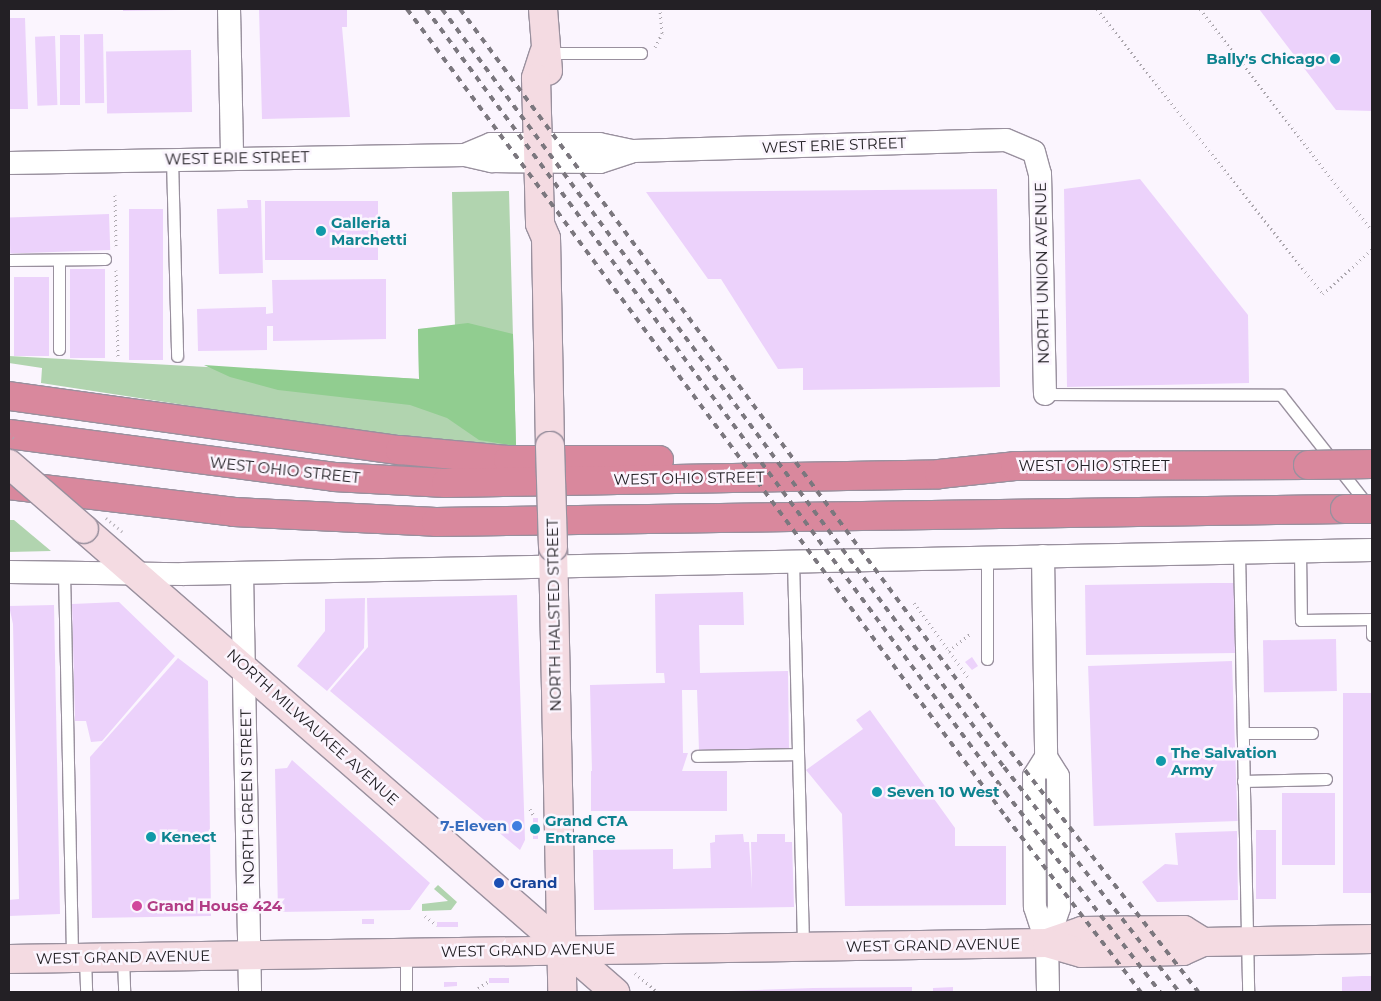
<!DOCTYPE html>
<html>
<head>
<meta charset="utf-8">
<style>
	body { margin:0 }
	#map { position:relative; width:1381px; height:1001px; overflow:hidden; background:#fbf5fe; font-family:Montserrat,sans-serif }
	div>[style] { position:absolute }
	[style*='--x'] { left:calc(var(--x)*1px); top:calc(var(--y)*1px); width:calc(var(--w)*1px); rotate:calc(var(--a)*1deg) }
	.green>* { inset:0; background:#b1d4af }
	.forest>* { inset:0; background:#91cd90 }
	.building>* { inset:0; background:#ecd2fb; transform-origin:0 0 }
	.path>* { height:3px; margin-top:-1.5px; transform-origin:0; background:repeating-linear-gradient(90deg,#aba6ad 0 1px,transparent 0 5px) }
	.roads { filter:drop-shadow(1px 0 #99909e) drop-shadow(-1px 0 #99909e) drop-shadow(0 1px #99909e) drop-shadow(0 -1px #99909e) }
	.service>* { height:11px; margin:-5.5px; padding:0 5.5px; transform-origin:5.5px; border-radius:5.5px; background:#fff }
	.minor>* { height:22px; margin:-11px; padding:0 11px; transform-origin:11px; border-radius:11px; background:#fff }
	.secondary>* { height:28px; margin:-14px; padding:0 14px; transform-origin:14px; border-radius:14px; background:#f4dbe2 }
	.motorway>* { height:28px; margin:-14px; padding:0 14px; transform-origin:14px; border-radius:14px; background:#d9889d }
	.rail>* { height:4px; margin-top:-2px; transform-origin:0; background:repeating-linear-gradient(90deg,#7b777e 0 6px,transparent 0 12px) }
	.path-bridge>* { height:3px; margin-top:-1.5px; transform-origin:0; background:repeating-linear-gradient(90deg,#aba6ad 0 1px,transparent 0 5px) }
	.bridges { filter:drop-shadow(1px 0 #99909e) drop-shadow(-1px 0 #99909e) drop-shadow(0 1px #99909e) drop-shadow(0 -1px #99909e) }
	.secondary-bridge>* { height:28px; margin:-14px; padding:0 14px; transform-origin:14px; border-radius:14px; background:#f4dbe2 }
	.motorway-bridge>* { height:28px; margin:-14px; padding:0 14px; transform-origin:14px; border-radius:14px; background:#d9889d }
	.dots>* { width:14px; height:14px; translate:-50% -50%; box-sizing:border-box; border:2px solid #fbf5fe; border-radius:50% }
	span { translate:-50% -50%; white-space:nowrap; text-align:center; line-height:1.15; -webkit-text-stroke:5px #fbf5fe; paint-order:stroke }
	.culture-label { font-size:15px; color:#0d838f; font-weight:700 }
	.right { translate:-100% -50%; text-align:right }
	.left { translate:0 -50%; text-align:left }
	.street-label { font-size:15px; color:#232025 }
	.shop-label { font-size:15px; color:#366cbe; font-weight:700 }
	.transit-label { font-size:15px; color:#164399; font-weight:700 }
	.hotel-label { font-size:15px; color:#b23c85; font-weight:700 }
	.frame { position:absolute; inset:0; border:10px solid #232025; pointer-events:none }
</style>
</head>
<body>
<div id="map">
	<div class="green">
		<i style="clip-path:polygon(509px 191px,516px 446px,347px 430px,41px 383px,42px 368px,9px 363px,9px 356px,419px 379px,418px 329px,455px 328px,452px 192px)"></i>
		<i style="clip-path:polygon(9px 520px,14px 520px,51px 551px,9px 552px)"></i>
		<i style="clip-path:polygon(438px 885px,457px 902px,451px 910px,422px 911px,422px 904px,448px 901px,434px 889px)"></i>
	</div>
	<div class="forest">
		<i style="clip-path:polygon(468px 323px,513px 334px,516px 446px,479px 440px,447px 418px,410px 405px,278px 390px,230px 377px,204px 365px,419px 379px,418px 329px)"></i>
	</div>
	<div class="building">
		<i style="clip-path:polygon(123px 9px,180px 9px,180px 10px,123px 11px)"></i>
		<i style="clip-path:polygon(259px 9px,347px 9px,347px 27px,342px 27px,350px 117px,262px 119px)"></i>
		<i style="clip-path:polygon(1259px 9px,1372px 9px,1372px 111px,1336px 110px)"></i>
		<i style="clip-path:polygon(9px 18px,25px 18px,28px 109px,9px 109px)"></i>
		<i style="left:103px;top:34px;width:69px;height:19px;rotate:89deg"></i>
		<i style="left:60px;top:35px;width:20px;height:70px"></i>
		<i style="left:55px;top:36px;width:69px;height:20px;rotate:88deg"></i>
		<i style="left:191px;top:50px;width:62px;height:85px;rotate:89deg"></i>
		<i style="clip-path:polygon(1140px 179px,1248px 315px,1249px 383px,1067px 387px,1064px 189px)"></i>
		<i style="clip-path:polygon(997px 189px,1000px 387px,803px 390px,803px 368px,778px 369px,721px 279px,708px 279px,646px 192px)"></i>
		<i style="clip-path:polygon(247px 200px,261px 200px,263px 273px,219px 274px,217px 209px,248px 208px)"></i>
		<i style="left:378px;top:201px;width:59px;height:113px;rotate:90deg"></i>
		<i style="left:129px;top:209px;width:34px;height:151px"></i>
		<i style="left:109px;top:214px;width:36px;height:100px;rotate:88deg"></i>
		<i style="left:70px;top:269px;width:35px;height:89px"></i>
		<i style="left:14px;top:277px;width:35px;height:79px"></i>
		<i style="clip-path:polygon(386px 279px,386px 339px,273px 341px,273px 326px,267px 326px,267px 350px,198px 351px,197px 309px,266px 307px,266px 314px,273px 313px,272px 280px)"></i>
		<i style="clip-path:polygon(1213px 583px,1234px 583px,1235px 653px,1086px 655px,1085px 585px)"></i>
		<i style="clip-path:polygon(743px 592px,744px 625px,699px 625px,700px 673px,788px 671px,789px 749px,699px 751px,697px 690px,682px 690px,683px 753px,688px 753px,682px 771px,592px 773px,590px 685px,665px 683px,664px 673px,656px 673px,655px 594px)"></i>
		<i style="clip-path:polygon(517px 595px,525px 840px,520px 850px,330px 691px,368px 647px,367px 598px)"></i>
		<i style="clip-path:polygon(365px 598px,364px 648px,327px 691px,297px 666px,325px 631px,325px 599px)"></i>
		<i style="clip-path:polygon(119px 602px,175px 656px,102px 741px,91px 742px,86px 721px,75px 721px,72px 604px)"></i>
		<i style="clip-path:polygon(54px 605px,60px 914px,9px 916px,9px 900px,19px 899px,13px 624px,9px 606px)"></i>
		<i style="left:1336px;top:639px;width:52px;height:73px;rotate:89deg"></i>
		<i style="clip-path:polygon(972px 657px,978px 666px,972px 670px,965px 662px)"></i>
		<i style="clip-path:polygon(178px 658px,208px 681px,211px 916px,92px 918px,90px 757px)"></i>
		<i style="left:1232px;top:661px;width:160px;height:144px;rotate:88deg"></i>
		<i style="left:1343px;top:693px;width:29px;height:200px"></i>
		<i style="clip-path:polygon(870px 710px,955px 828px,955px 846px,1006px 846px,1006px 905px,845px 906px,842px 814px,806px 770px,863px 729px,856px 720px)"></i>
		<i style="clip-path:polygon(292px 760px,430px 883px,410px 910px,278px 912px,275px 769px,287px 768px)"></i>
		<i style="left:727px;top:771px;width:40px;height:136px;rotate:90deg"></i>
		<i style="left:1282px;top:793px;width:53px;height:72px"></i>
		<i style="left:533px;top:818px;width:5px;height:21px"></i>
		<i style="left:1256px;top:830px;width:20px;height:69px"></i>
		<i style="clip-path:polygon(1237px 831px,1238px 900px,1157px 902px,1142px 882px,1165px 864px,1178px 865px,1175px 833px)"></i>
		<i style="clip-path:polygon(743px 834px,744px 842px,749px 842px,752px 889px,751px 842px,757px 842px,757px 834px,785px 834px,785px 842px,792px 842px,794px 907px,594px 910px,593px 850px,673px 849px,673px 869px,711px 868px,710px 843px,715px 842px,715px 835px)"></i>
		<i style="left:362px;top:919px;width:12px;height:5px"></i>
		<i style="left:437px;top:922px;width:21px;height:5px"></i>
		<i style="clip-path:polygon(1362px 976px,1372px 976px,1372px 992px,1342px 992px,1342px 977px)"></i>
		<i style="left:489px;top:978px;width:20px;height:5px"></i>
		<i style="clip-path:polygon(444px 982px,457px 982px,457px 986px,444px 987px)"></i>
		<i style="clip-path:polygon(912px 987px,912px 992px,704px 992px,813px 988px)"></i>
		<i style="clip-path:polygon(953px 987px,953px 992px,933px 992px,933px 988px)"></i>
	</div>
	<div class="path">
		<i style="--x:1097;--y:9;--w:364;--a:51.6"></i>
		<i style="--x:1323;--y:294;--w:67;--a:-42.6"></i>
		<i style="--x:1200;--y:9;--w:281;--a:52.2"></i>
		<i style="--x:655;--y:47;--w:16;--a:-63"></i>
		<i style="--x:662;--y:33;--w:24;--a:-95"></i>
		<i style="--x:115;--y:195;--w:51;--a:88.9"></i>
		<i style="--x:116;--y:270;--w:87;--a:88.7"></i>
		<i style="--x:914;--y:603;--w:92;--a:53.9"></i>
		<i style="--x:949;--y:651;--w:27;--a:-39"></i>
		<i style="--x:530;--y:809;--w:8;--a:60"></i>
		<i style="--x:425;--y:916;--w:15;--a:37"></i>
		<i style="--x:635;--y:973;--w:30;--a:40"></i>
		<i style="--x:478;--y:988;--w:13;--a:-32"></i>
	</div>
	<div class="roads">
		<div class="service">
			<i style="--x:546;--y:53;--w:95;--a:0"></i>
			<i style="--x:172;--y:159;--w:197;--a:88.5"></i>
			<i style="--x:9;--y:260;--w:96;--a:-0.6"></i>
			<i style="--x:59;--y:260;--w:89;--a:90"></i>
			<i style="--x:1045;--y:394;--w:236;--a:0.2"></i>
			<i style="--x:1281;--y:395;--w:142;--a:51.8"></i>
			<i style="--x:1300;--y:551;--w:69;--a:89.2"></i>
			<i style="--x:1301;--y:620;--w:71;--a:-0.8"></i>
			<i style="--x:1372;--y:619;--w:16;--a:90"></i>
			<i style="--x:1239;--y:552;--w:440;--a:88.8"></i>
			<i style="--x:987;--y:557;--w:102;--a:90"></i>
			<i style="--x:793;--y:561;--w:385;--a:88.5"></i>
			<i style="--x:64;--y:571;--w:387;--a:88.8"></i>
			<i style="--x:1243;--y:733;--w:69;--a:0"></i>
			<i style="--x:697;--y:756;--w:101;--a:-1.1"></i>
			<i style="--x:1243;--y:781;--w:83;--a:-1.4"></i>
			<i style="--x:406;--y:952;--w:40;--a:90"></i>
			<i style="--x:123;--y:957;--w:35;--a:88"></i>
			<i style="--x:85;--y:958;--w:34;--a:88"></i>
		</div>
		<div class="minor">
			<i style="--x:229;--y:9;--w:149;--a:88.8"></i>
			<i style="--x:465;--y:155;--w:28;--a:-23"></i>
			<i style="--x:491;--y:144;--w:108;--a:0"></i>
			<i style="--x:599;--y:144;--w:35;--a:12"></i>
			<i style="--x:633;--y:151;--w:373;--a:-1.7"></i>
			<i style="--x:1006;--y:140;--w:30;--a:23"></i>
			<i style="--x:1034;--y:152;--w:23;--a:75"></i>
			<i style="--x:1040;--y:174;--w:220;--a:88.7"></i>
			<i style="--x:9;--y:163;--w:456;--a:-1"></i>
			<i style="--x:465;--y:155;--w:28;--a:13"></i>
			<i style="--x:492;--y:161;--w:108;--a:0.5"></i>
			<i style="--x:600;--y:162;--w:32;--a:-18"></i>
			<i style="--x:1043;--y:556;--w:201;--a:89.1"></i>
			<i style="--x:1046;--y:757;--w:22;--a:122"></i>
			<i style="--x:1034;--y:776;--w:131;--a:89.6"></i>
			<i style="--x:1035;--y:907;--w:38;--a:72"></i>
			<i style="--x:1047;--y:943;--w:49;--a:88.8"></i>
			<i style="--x:9;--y:572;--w:174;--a:0.7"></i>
			<i style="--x:183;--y:574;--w:1189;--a:-1.16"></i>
			<i style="--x:242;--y:573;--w:419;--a:88.9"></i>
			<i style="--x:1046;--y:757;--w:22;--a:58"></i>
			<i style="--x:1058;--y:776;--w:132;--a:89.6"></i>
			<i style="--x:1059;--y:908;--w:37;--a:109"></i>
		</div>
		<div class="secondary">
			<i style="--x:543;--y:9;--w:62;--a:85.4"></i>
			<i style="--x:544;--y:53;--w:26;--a:108"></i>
			<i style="--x:536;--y:78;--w:146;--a:88.4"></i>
			<i style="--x:540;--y:224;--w:15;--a:67"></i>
			<i style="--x:546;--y:238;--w:208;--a:88.9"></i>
			<i style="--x:84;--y:529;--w:705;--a:41.09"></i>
			<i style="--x:553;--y:547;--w:445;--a:88.8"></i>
			<i style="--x:1047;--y:943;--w:37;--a:-19"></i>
			<i style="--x:1082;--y:931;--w:102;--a:-0.6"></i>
			<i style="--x:1184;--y:930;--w:22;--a:32"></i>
			<i style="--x:9;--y:959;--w:1038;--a:-0.88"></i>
			<i style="--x:1047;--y:943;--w:36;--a:16"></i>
			<i style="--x:1082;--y:953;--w:101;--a:-1.1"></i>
			<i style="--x:1183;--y:951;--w:22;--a:-24"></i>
			<i style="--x:1203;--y:942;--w:169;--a:-1"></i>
		</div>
		<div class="motorway">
			<i style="--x:9;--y:396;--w:395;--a:7.9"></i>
			<i style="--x:400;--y:450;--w:108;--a:5.3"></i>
			<i style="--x:508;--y:460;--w:151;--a:0"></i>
			<i style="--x:9;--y:434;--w:328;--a:7.5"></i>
			<i style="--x:334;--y:477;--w:112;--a:3.1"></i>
			<i style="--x:446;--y:483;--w:493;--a:-1"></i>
			<i style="--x:939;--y:474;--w:76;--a:-6"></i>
			<i style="--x:1015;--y:466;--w:293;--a:-0.2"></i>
			<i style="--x:9;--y:485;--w:227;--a:6.8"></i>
			<i style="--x:234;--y:512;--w:202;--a:2.8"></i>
			<i style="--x:436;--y:522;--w:909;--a:-0.82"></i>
		</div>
	</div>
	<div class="rail">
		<i style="--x:407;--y:9;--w:1006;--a:53.45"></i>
		<i style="--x:1006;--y:817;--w:221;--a:52.4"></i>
		<i style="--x:426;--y:9;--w:974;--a:53.52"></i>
		<i style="--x:1005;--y:792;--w:253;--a:52.2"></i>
		<i style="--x:442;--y:9;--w:944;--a:53.45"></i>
		<i style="--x:1004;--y:767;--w:285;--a:52.1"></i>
		<i style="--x:460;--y:9;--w:912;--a:53.47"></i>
		<i style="--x:1003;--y:742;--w:317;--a:52"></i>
	</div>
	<div class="path-bridge">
		<i style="--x:9;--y:434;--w:9;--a:41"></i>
		<i style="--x:106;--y:518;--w:25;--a:40"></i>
	</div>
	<div class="bridges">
		<div class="secondary-bridge">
			<i style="--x:550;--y:446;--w:101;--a:88.3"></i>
			<i style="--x:9;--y:464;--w:99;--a:40.9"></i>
		</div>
		<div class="motorway-bridge">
			<i style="--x:1308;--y:465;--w:64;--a:-0.9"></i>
			<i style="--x:1345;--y:509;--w:27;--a:0"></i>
		</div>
	</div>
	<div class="dots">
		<i style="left:1335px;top:59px;background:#0f9aa8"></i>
		<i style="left:321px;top:231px;background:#0f9aa8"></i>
		<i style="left:1161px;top:761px;background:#0f9aa8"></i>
		<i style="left:877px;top:792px;background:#0f9aa8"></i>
		<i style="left:517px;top:826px;background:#3f7fe0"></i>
		<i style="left:535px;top:829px;background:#0f9aa8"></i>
		<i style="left:151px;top:837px;background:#0f9aa8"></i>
		<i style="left:499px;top:883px;background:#1a4fb4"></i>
		<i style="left:137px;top:906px;background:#d1479c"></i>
	</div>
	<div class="culture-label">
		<span class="right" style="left:1325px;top:59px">Bally's Chicago</span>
		<span class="left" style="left:331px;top:231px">Galleria<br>Marchetti</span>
		<span class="left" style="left:1171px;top:761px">The Salvation<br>Army</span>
		<span class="left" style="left:887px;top:792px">Seven 10 West</span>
		<span class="left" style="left:545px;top:829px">Grand CTA<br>Entrance</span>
		<span class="left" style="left:161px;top:837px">Kenect</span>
	</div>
	<div class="street-label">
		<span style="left:834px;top:145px;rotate:-2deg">WEST ERIE STREET</span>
		<span style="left:237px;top:158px;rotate:-1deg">WEST ERIE STREET</span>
		<span style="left:1042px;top:273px;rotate:-91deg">NORTH UNION AVENUE</span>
		<span style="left:1094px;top:466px">WEST OHIO STREET</span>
		<span style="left:285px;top:470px;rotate:6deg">WEST OHIO STREET</span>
		<span style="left:689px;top:478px;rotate:-1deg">WEST OHIO STREET</span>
		<span style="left:554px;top:615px;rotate:-91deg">NORTH HALSTED STREET</span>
		<span style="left:313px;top:727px;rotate:42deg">NORTH MILWAUKEE AVENUE</span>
		<span style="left:247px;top:797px;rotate:-91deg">NORTH GREEN STREET</span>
		<span style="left:933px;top:945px;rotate:-1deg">WEST GRAND AVENUE</span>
		<span style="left:528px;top:950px;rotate:-1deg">WEST GRAND AVENUE</span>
		<span style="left:123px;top:957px;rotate:-1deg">WEST GRAND AVENUE</span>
	</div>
	<div class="shop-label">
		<span class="right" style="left:507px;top:826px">7-Eleven</span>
	</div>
	<div class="transit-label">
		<span class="left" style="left:510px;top:883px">Grand</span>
	</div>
	<div class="hotel-label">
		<span class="left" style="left:147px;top:906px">Grand House 424</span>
	</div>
	<div class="frame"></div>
</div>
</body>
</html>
